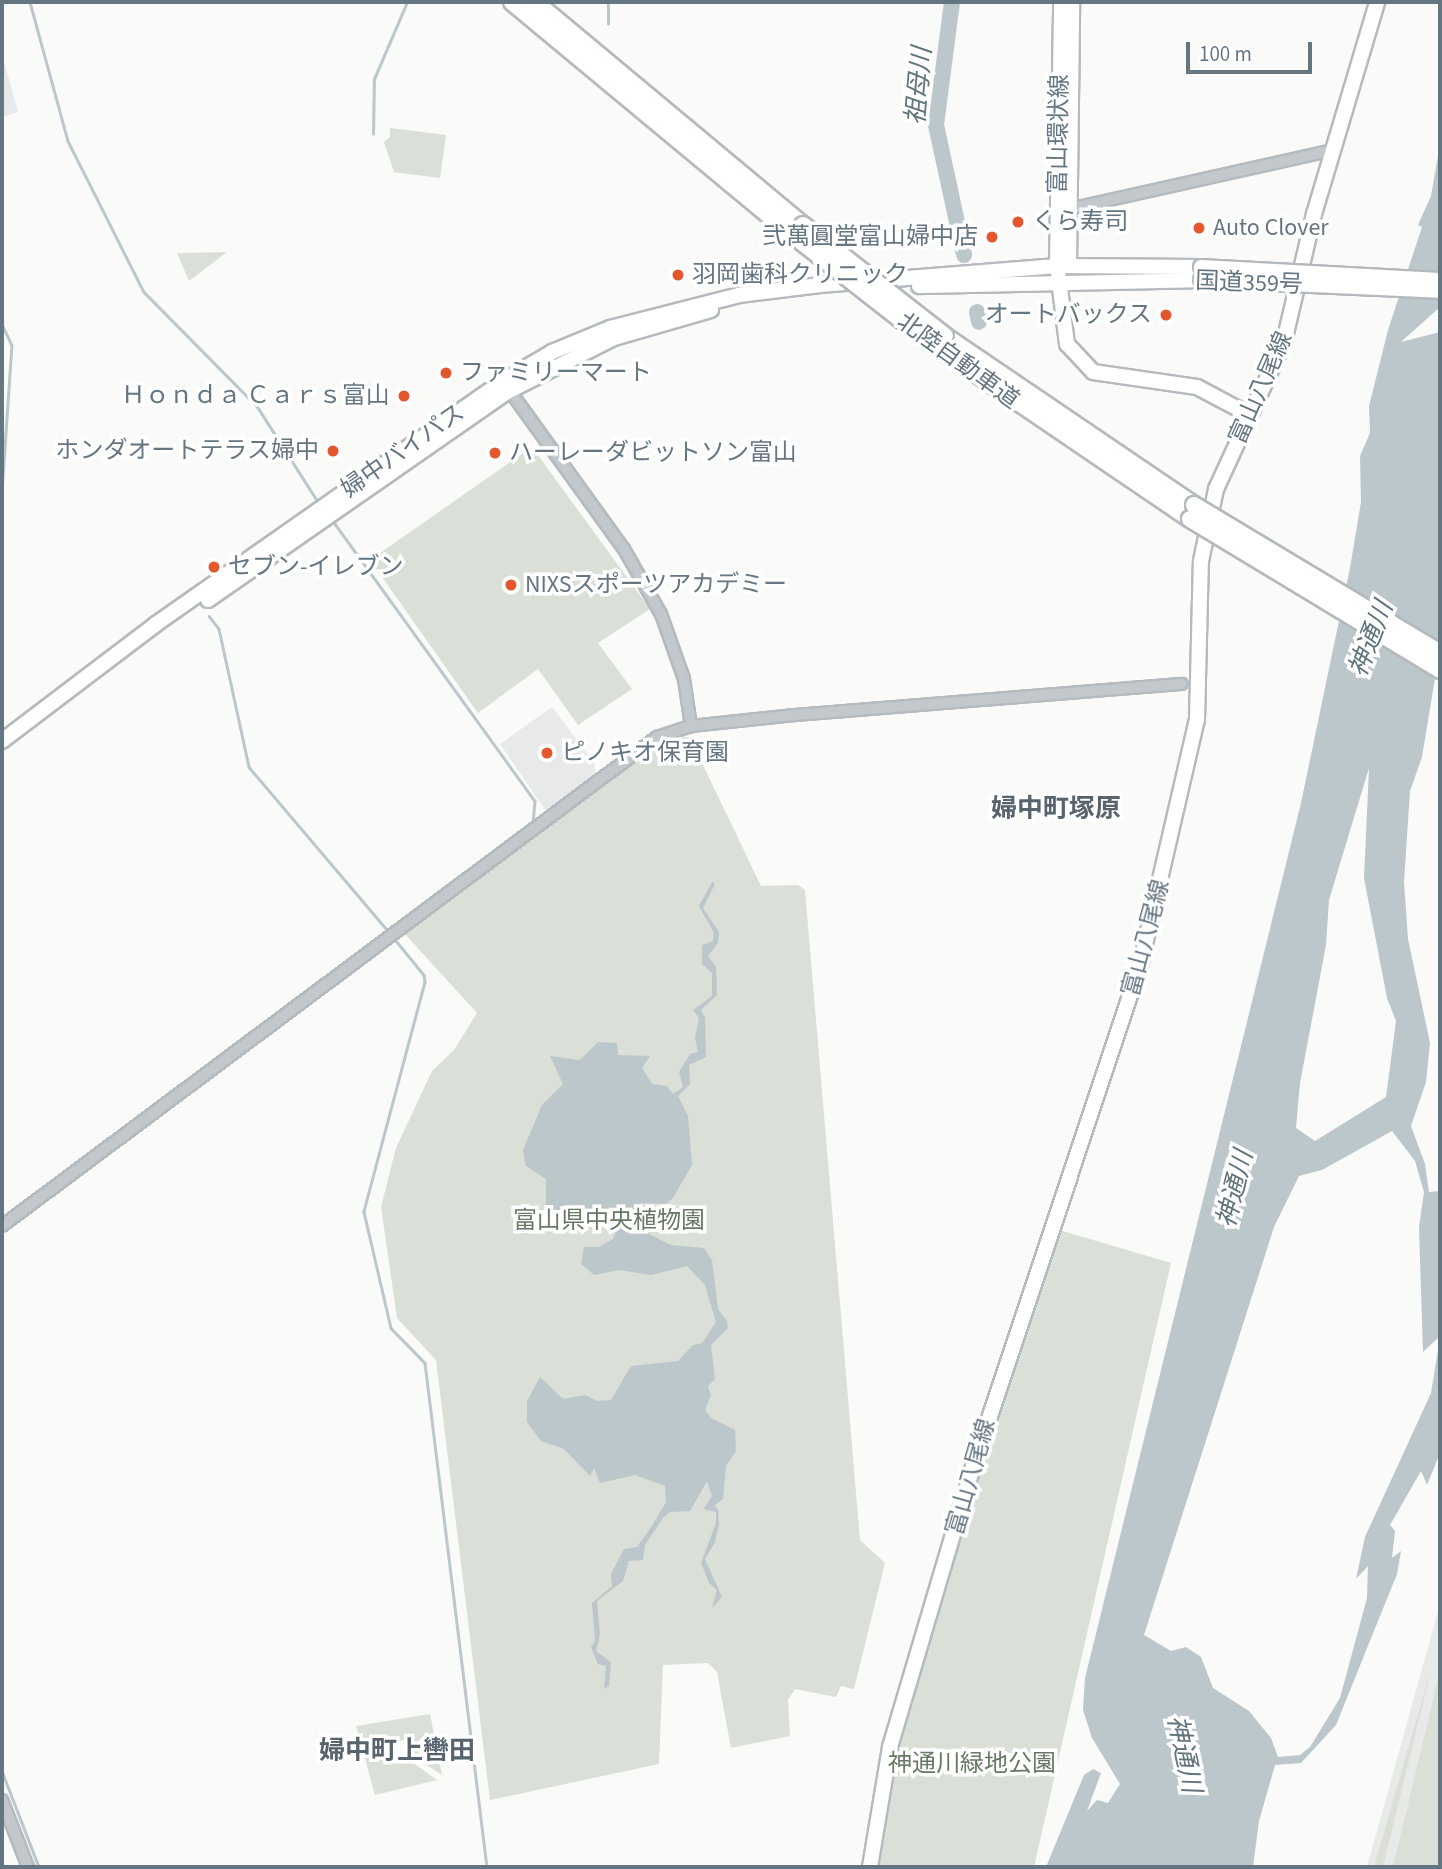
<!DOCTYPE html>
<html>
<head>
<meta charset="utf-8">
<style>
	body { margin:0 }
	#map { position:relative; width:1442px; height:1869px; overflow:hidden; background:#fafaf8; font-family:"Source Sans 3","Noto Sans JP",sans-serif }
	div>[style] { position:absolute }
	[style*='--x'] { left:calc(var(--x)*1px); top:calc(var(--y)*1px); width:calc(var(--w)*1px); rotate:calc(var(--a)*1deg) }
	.built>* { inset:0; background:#e8e9e9 }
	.green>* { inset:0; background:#dadfd7 }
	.water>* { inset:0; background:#bbc7cb }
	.stream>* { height:2.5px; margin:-1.25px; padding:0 1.25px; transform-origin:1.25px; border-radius:1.25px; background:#bbc7cb }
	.river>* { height:16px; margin:-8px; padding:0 8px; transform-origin:8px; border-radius:8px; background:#bbc7cb }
	.roads { filter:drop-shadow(2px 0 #b5babe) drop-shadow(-2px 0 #b5babe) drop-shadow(0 2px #b5babe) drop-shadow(0 -2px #b5babe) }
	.tertiary>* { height:10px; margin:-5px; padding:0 5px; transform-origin:5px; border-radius:5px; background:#c3c8cc }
	.primary>* { height:14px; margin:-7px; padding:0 7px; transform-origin:7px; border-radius:7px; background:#fff }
	.trunk>* { height:14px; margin:-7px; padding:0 7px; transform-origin:7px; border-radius:7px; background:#fff }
	.motorway>* { height:16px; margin:-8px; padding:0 8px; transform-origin:8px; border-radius:8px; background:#fff }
	.bridges { filter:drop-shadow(2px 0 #b4b9bd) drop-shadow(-2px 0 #b4b9bd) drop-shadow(0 2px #b4b9bd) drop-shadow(0 -2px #b4b9bd) }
	.trunk-bridge>* { height:14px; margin:-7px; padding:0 7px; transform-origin:7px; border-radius:7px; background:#fff }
	.motorway-bridge>* { height:16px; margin:-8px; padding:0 8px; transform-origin:8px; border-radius:8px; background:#fff }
	.dots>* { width:19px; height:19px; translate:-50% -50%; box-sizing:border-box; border:4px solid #fff; border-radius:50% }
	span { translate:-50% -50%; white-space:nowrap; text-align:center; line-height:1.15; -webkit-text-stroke:7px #fff; paint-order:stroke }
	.street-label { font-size:24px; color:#657683 }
	.poi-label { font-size:24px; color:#657683 }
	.left { translate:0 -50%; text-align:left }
	.right { translate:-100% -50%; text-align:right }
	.park-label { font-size:24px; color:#687a64 }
	.water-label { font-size:26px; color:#60757c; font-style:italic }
	.neighbourhood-label { font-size:26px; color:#57646e; font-weight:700 }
	.frame { position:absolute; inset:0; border:4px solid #657683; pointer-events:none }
	.scale { position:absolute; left:1186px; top:42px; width:126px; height:32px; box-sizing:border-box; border:4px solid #657683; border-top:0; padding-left:9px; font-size:21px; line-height:24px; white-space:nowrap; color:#657683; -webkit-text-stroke:5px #fff; paint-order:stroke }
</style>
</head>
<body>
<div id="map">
	<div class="built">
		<i style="clip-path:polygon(2px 54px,18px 112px,2px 117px)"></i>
		<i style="clip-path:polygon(552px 707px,594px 762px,596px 777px,548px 814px,500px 744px)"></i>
		<i style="clip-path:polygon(1440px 1604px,1440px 1867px,1367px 1867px)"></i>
	</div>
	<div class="green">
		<i style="clip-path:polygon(390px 128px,446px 135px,440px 178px,394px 172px,384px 142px,390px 137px)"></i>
		<i style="clip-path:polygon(227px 252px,189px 281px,177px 253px)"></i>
		<i style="clip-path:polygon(532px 447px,650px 609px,598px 643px,632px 689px,578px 725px,538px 669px,478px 713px,370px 560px)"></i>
		<i style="clip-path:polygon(678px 735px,690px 738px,761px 886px,798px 885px,805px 890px,860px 1540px,885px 1563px,854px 1689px,841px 1686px,836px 1697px,795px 1689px,788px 1700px,790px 1736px,731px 1748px,717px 1672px,708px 1663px,663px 1665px,659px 1764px,490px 1800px,436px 1360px,397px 1318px,381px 1207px,396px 1148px,432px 1071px,454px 1050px,477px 1013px,404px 933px,659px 742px)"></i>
		<i style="clip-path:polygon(1056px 1229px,1171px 1263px,1034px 1867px,870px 1867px,890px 1747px)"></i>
		<i style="clip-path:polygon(1432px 1666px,1383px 1867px,1374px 1867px)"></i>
		<i style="clip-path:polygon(1440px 1671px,1440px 1867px,1393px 1867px)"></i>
		<i style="clip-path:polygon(430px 1714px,442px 1775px,411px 1755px,406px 1739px,389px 1745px,394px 1760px,405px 1757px,437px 1780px,375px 1795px,356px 1726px)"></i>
	</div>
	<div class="water">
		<i style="clip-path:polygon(evenodd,1440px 144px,1440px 307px,1401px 342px,1440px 332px,1440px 648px,1422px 757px,1410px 791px,1404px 882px,1408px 939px,1430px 1043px,1426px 1082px,1411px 1126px,1425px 1164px,1429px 1192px,1440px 1191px,1440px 1336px,1423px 1352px,1419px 1227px,1424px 1192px,1415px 1161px,1392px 1131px,1322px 1170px,1299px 1176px,1274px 1227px,1144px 1635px,1171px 1651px,1186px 1647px,1201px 1657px,1213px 1688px,1249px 1711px,1271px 1738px,1278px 1757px,1300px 1755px,1310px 1747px,1340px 1698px,1367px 1598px,1368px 1566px,1356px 1579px,1365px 1537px,1431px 1393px,1440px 1338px,1440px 1453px,1427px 1485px,1421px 1471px,1390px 1525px,1395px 1531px,1392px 1558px,1401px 1551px,1397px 1574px,1336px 1725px,1301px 1763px,1275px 1765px,1259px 1821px,1253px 1867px,1046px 1867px,1084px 1775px,1093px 1769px,1101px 1773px,1087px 1811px,1097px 1800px,1108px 1803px,1120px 1784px,1092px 1738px,1083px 1710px,1085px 1678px,1301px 803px,1350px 568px,1361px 502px,1360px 456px,1370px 433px,1369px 406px,1388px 330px,1422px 227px,1418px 225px,1431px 196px,1440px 144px,1369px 768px,1364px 878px,1387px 998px,1396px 1021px,1386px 1097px,1315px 1141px,1296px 1128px,1300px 1083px,1326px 945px,1329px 900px,1369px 768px)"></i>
		<i style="clip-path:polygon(712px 882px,715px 884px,703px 908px,719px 932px,718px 943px,708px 956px,716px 967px,717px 995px,701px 1010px,705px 1017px,706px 1057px,689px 1065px,690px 1084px,678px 1096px,688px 1116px,692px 1165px,673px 1198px,666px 1204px,641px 1203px,637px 1214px,641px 1229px,649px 1234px,671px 1245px,704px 1248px,712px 1260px,718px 1309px,727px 1321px,728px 1328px,711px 1345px,715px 1379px,708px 1386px,711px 1395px,705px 1410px,711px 1418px,735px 1430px,736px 1451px,726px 1466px,723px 1499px,714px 1506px,718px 1509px,719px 1524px,715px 1542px,705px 1559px,722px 1597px,712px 1608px,717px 1590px,709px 1583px,701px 1563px,716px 1523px,716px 1512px,703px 1509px,712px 1496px,707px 1481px,690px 1511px,670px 1512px,663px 1518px,645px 1545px,643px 1560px,629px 1561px,623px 1581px,597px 1601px,600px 1635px,596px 1651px,611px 1662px,609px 1686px,604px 1689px,606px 1666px,598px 1664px,591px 1647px,595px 1641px,592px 1603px,612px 1586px,611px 1574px,624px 1549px,637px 1547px,650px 1529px,666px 1502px,665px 1486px,635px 1475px,600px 1483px,594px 1468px,590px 1476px,564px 1449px,541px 1441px,527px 1422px,527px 1401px,540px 1377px,563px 1399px,585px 1395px,597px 1401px,611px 1400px,631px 1366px,678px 1361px,693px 1345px,702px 1343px,716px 1322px,705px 1285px,687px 1266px,651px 1275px,619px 1270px,594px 1275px,581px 1264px,584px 1247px,599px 1247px,613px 1239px,617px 1229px,598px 1212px,559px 1218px,546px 1208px,546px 1179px,526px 1166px,523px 1150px,542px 1105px,563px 1084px,550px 1056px,580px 1060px,598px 1042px,617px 1043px,618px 1055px,650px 1056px,642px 1068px,652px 1084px,667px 1086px,673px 1094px,683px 1087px,679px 1072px,690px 1054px,698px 1052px,695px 1038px,699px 1018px,693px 1010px,712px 996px,712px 973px,702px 964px,702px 945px,713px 941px,714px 933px,699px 906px)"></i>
	</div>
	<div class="stream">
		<i style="--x:30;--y:2;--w:144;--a:74.7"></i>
		<i style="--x:68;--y:141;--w:169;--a:63.3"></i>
		<i style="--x:144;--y:292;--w:161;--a:45.3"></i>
		<i style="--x:257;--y:406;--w:117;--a:57.5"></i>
		<i style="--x:608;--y:24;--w:22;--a:-90"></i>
		<i style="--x:373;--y:134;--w:55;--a:-89"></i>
		<i style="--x:374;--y:79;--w:84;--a:-66.8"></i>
		<i style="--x:2;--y:324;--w:23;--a:65"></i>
		<i style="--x:12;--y:345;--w:147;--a:93.9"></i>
		<i style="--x:333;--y:521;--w:345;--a:54.2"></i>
		<i style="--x:535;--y:801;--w:23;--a:95"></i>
		<i style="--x:209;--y:616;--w:16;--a:52"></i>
		<i style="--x:219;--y:629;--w:141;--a:77.7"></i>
		<i style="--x:249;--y:767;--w:216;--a:49.7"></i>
		<i style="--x:393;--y:937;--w:49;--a:50.8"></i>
		<i style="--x:424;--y:975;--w:7;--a:82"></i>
		<i style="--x:425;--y:982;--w:238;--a:104.9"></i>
		<i style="--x:364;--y:1212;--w:119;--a:76.9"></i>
		<i style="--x:391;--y:1328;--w:49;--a:45.8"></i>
		<i style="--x:425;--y:1363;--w:508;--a:82.99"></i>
		<i style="--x:2;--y:1771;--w:103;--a:68.9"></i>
	</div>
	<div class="river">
		<i style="--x:952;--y:2;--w:124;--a:97.4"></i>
		<i style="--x:936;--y:125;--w:133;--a:77.8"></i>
		<i style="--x:977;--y:312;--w:10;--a:79"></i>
	</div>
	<div class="roads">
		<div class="tertiary">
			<i style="--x:1069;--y:209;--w:270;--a:-12.6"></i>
			<i style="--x:507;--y:387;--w:200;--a:54.2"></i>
			<i style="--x:624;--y:549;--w:75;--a:60.4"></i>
			<i style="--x:661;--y:614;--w:69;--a:70.5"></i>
			<i style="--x:684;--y:679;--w:48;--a:81.5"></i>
			<i style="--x:2;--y:1226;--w:817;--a:-36.74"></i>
			<i style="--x:657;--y:737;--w:36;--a:-18"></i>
			<i style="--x:691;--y:726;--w:104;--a:-6.1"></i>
			<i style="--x:794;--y:715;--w:389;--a:-4.6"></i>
			<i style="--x:2;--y:1800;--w:72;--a:68.8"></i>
		</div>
		<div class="primary">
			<i style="--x:1057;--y:266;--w:264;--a:-89.1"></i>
			<i style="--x:1069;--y:266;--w:264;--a:-89.3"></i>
			<i style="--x:870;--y:1867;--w:122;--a:-80.5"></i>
			<i style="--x:890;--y:1747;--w:292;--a:-73.5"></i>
			<i style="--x:973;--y:1467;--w:528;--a:-71.57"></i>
			<i style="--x:1140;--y:966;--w:253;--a:-77"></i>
			<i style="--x:1197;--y:720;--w:159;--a:-88.6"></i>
			<i style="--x:1201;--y:561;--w:74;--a:-78.2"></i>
			<i style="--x:1216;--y:489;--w:162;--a:-65.2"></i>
			<i style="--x:1284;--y:342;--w:131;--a:-76.8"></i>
			<i style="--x:1314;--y:214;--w:221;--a:-73.4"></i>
		</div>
		<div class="trunk">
			<i style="--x:1058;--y:272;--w:73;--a:82.9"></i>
			<i style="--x:1067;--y:344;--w:38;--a:47"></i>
			<i style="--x:1093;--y:372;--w:105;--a:8.2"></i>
			<i style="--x:1197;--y:387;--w:58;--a:27.9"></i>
			<i style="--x:919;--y:286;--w:282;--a:-1.2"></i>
			<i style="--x:208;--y:600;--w:366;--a:-34.8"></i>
			<i style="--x:509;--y:391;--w:118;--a:-26.8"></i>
			<i style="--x:614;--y:338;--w:101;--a:-16.1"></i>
			<i style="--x:2;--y:741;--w:193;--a:-37.2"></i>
			<i style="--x:156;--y:624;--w:424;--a:-35"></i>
			<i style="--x:503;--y:381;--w:57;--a:-30.6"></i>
			<i style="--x:552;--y:352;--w:63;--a:-22.5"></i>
			<i style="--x:610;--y:328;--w:133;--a:-14.3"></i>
			<i style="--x:739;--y:295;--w:82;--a:-7"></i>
			<i style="--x:820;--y:285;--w:238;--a:-4.6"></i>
			<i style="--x:1057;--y:266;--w:144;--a:0.4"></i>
		</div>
		<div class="motorway">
			<i style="--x:512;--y:2;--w:366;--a:39.7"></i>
			<i style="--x:535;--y:2;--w:349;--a:39.8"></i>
			<i style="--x:945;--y:336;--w:301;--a:34.2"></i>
			<i style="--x:931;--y:343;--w:313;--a:34.2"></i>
		</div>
	</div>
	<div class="bridges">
		<div class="trunk-bridge">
			<i style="--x:1201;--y:267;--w:239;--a:3.1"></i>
			<i style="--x:1201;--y:280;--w:239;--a:2.6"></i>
		</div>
		<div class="motorway-bridge">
			<i style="--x:803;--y:225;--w:180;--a:38"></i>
			<i style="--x:794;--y:236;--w:174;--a:38"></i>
			<i style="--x:1194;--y:505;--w:287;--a:31"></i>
			<i style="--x:1190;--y:519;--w:292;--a:31.1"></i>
		</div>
	</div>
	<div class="dots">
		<i style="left:1018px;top:222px;background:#e4572e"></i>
		<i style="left:1199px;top:228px;background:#e4572e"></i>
		<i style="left:992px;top:237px;background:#e4572e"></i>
		<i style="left:678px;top:275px;background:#e4572e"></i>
		<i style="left:1166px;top:315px;background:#e4572e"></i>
		<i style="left:446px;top:373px;background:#e4572e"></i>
		<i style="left:404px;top:396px;background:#e4572e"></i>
		<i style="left:333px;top:451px;background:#e4572e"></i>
		<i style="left:495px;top:453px;background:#e4572e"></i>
		<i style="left:214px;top:567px;background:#e4572e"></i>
		<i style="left:511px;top:585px;background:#e4572e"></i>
		<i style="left:547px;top:753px;background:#e4572e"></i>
	</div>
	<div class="street-label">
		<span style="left:1059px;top:134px;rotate:-89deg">富山環状線</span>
		<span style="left:1249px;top:283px;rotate:2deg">国道359号</span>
		<span style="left:958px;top:361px;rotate:36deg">北陸自動車道</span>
		<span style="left:1261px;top:388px;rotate:-66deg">富山八尾線</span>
		<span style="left:403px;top:451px;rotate:-35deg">婦中バイパス</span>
		<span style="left:1146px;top:938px;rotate:-75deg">富山八尾線</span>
		<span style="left:971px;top:1477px;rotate:-74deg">富山八尾線</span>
	</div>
	<div class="poi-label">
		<span class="left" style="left:1032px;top:222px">くら寿司</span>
		<span class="left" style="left:1213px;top:228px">Auto Clover</span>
		<span class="right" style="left:978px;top:237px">弐萬圓堂富山婦中店</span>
		<span class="left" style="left:692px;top:275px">羽岡歯科クリニック</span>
		<span class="right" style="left:1152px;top:315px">オートバックス</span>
		<span class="left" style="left:460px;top:373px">ファミリーマート</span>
		<span class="right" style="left:390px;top:396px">Ｈｏｎｄａ Ｃａｒｓ富山</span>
		<span class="right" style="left:319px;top:451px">ホンダオートテラス婦中</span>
		<span class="left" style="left:509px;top:453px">ハーレーダビットソン富山</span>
		<span class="left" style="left:228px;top:567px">セブン-イレブン</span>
		<span class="left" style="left:525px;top:585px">NIXSスポーツアカデミー</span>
		<span class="left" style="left:561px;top:753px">ピノキオ保育園</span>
	</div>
	<div class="park-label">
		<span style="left:609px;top:1221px">富山県中央植物園</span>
		<span style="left:972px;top:1764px">神通川緑地公園</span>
	</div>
	<div class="water-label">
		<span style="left:919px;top:86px;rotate:-85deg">祖母川</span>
		<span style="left:1371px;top:639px;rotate:-69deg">神通川</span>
		<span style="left:1235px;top:1189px;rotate:-76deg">神通川</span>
		<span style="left:1184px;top:1754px;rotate:78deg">神通川</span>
	</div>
	<div class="neighbourhood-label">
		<span style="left:1056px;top:809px">婦中町塚原</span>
		<span style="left:397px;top:1751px">婦中町上轡田</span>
	</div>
	<div class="frame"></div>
	<div class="scale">100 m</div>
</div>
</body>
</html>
